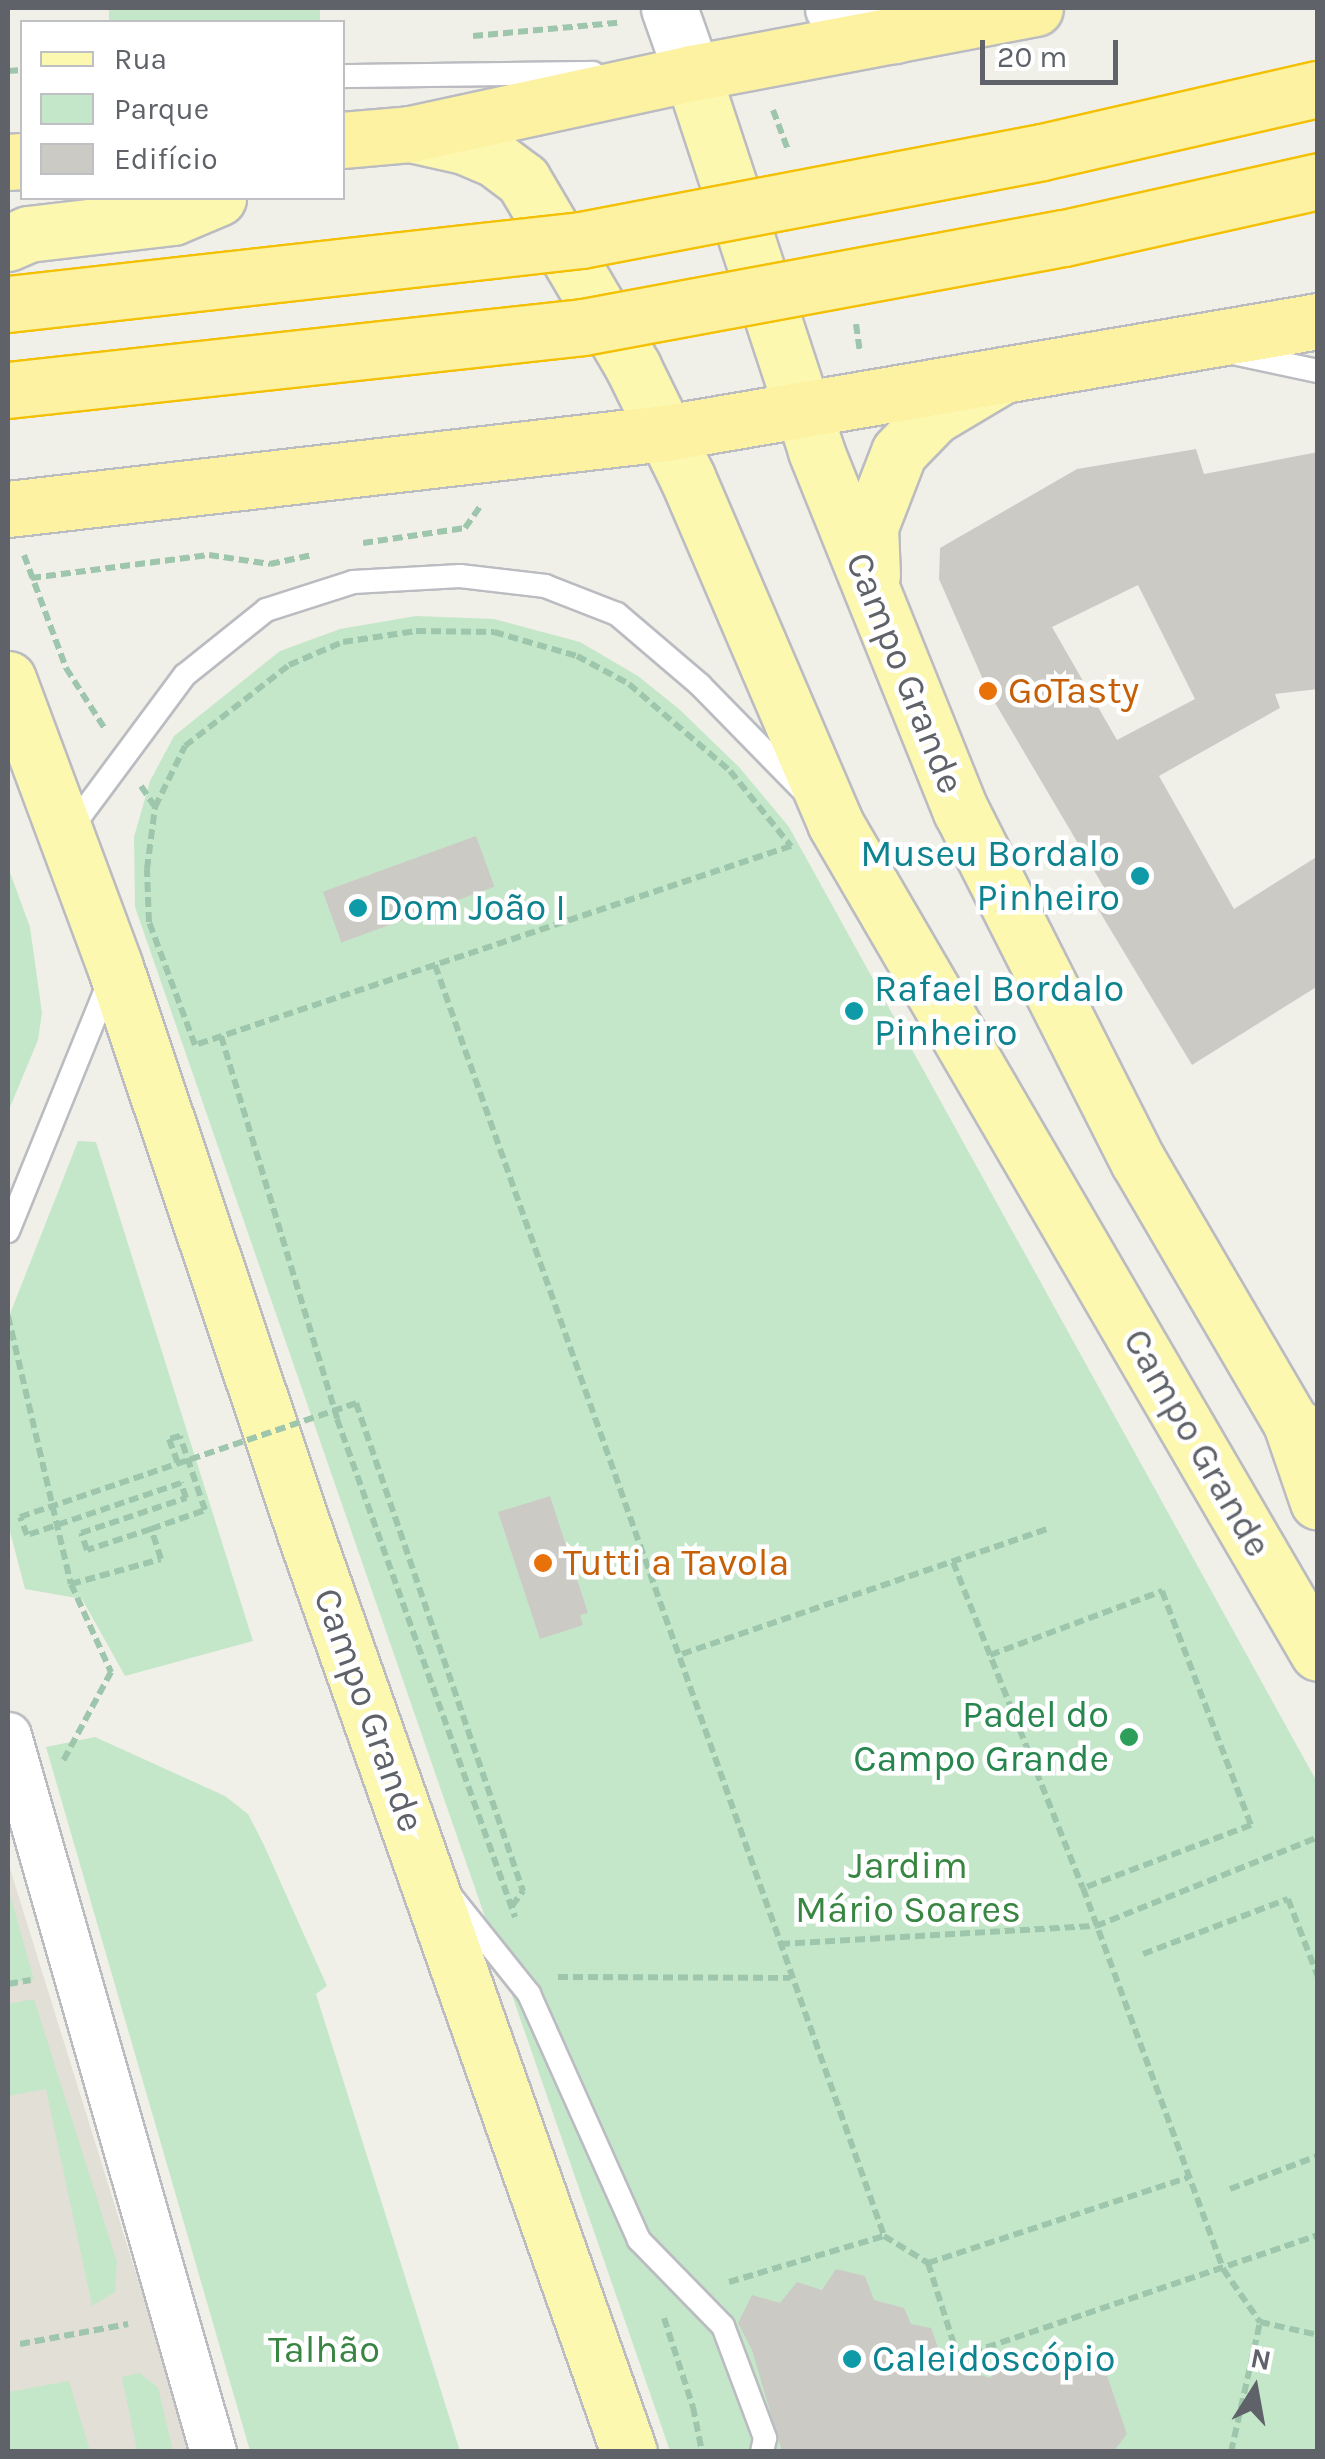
<!DOCTYPE html>
<html>
<head>
<meta charset="utf-8">
<style>
	body { margin:0 }
	#map { position:relative; width:1325px; height:2459px; overflow:hidden; background:#f1f0e8; font-family:Karla,sans-serif }
	div>[style] { position:absolute }
	[style*='--x'] { left:calc(var(--x)*1px); top:calc(var(--y)*1px); width:calc(var(--w)*1px); rotate:calc(var(--a)*1deg) }
	.education>* { inset:0; background:#e1dfd6 }
	.green>* { inset:0; background:#c5e7c9; transform-origin:0 0 }
	.building>* { inset:0; background:#cccac5; transform-origin:0 0 }
	.path>* { height:6px; margin-top:-3px; transform-origin:0; background:repeating-linear-gradient(90deg,#9dc6ad 0 10px,transparent 0 15px) }
	.roads { filter:drop-shadow(2px 0 #babcc1) drop-shadow(-2px 0 #babcc1) drop-shadow(0 2px #babcc1) drop-shadow(0 -2px #babcc1) }
	.service>* { height:22px; margin:-11px; padding:0 11px; transform-origin:11px; border-radius:11px; background:#fff }
	.minor>* { height:45px; margin:-22.5px; padding:0 22.5px; transform-origin:22.5px; border-radius:22.5px; background:#fff }
	.secondary>* { height:55px; margin:-27.5px; padding:0 27.5px; transform-origin:27.5px; border-radius:27.5px; background:#fff }
	.primary>* { height:55px; margin:-27.5px; padding:0 27.5px; transform-origin:27.5px; border-radius:27.5px; background:#fdf8b0 }
	.trunk>* { height:55px; margin:-27.5px; padding:0 27.5px; transform-origin:27.5px; border-radius:27.5px; background:#fcf2a2 }
	.path-bridge>* { height:6px; margin-top:-3px; transform-origin:0; background:repeating-linear-gradient(90deg,#9dc6ad 0 10px,transparent 0 15px) }
	.bridges { filter:drop-shadow(2px 0 #f3c005) drop-shadow(-2px 0 #f3c005) drop-shadow(0 2px #f3c005) drop-shadow(0 -2px #f3c005) }
	.trunk-bridge>* { height:55px; margin:-27.5px; padding:0 27.5px; transform-origin:27.5px; border-radius:27.5px; background:#fcf2a2 }
	.dots>* { width:28px; height:28px; translate:-50% -50%; box-sizing:border-box; border:5px solid #fff; border-radius:50% }
	span { translate:-50% -50%; white-space:nowrap; text-align:center; line-height:1.15; -webkit-text-stroke:9px #fff; paint-order:stroke }
	.street-label { font-size:38px; color:#5f6268 }
	.food-label { font-size:38px; color:#c56008 }
	.left { translate:0 -50%; text-align:left }
	.culture-label { font-size:38px; color:#0d838f }
	.right { translate:-100% -50%; text-align:right }
	.leisure-label { font-size:38px; color:#27864d }
	.park-label { font-size:38px; color:#388642 }
	.frame { position:absolute; inset:0; border:10px solid #5f6268; pointer-events:none }
	.legend { position:absolute; left:20px; top:20px; width:325px; height:180px; box-sizing:border-box; background:#fff; border:2px solid #bfc0c3; margin:0; padding:12px 18px; list-style:none; font-size:30px; color:#5f6268 }
	.legend li { display:flex; align-items:center; gap:20px; height:50px }
	.legend b { width:50px; border:2px solid #bfc0c3 }
	.north { position:absolute; left:1205px; top:2339px; width:100px; height:100px; -webkit-text-stroke:8px #fff; paint-order:stroke; rotate:11deg; font-size:28px; font-weight:700; line-height:40px; text-align:center; color:#5f6268 }
	.north::after { content:''; display:block; margin:auto; width:35px; height:45px; background:#5f6268; clip-path:polygon(50% 0,100% 100%,50% 72%,0 100%) }
	.scale { position:absolute; left:980px; top:40px; width:138px; height:45px; box-sizing:border-box; border:5px solid #5f6268; border-top:0; padding-left:12px; font-size:30px; line-height:35px; white-space:nowrap; color:#5f6268; -webkit-text-stroke:8px #fff; paint-order:stroke }
</style>
</head>
<body>
<div id="map">
	<div class="education">
		<i style="clip-path:polygon(8px 1862px,191px 2451px,8px 2451px)"></i>
	</div>
	<div class="green">
		<i style="left:109px;top:8px;width:211px;height:14px"></i>
		<i style="clip-path:polygon(416px 616px,494px 619px,580px 642px,638px 676px,679px 709px,739px 767px,789px 827px,1317px 1782px,1317px 2451px,670px 2451px,135px 907px,134px 837px,150px 781px,174px 736px,280px 651px,340px 629px)"></i>
		<i style="clip-path:polygon(8px 867px,30px 927px,42px 1013px,38px 1040px,8px 1112px)"></i>
		<i style="clip-path:polygon(78px 1141px,96px 1142px,253px 1641px,125px 1676px,82px 1599px,25px 1589px,8px 1524px,8px 1319px)"></i>
		<i style="clip-path:polygon(95px 1737px,225px 1796px,248px 1814px,263px 1843px,327px 1986px,316px 1994px,460px 2451px,250px 2451px,46px 1747px)"></i>
		<i style="clip-path:polygon(8px 1887px,34px 1980px,8px 1984px)"></i>
		<i style="clip-path:polygon(34px 1999px,117px 2262px,115px 2292px,92px 2306px,46px 2089px,8px 2096px,8px 2004px)"></i>
		<i style="clip-path:polygon(139px 2373px,158px 2387px,173px 2451px,137px 2451px,122px 2377px)"></i>
		<i style="clip-path:polygon(69px 2381px,90px 2451px,8px 2451px,8px 2392px)"></i>
	</div>
	<div class="building">
		<i style="clip-path:polygon(evenodd,1196px 449px,1204px 474px,1318px 452px,1318px 689px,1275px 694px,1280px 708px,1159px 776px,1234px 909px,1318px 856px,1318px 986px,1192px 1065px,1098px 909px,1112px 901px,988px 691px,939px 579px,940px 548px,1077px 469px,1196px 449px,1138px 585px,1195px 699px,1117px 740px,1052px 627px,1138px 585px)"></i>
		<i style="left:476px;top:836px;width:54px;height:163px;rotate:70deg"></i>
		<i style="clip-path:polygon(550px 1496px,588px 1613px,580px 1615px,583px 1625px,540px 1639px,498px 1512px)"></i>
		<i style="clip-path:polygon(836px 2269px,865px 2276px,874px 2300px,904px 2308px,911px 2324px,931px 2328px,943px 2362px,990px 2378px,1005px 2360px,1027px 2366px,1045px 2347px,1101px 2358px,1127px 2434px,1113px 2452px,782px 2452px,752px 2350px,738px 2323px,752px 2295px,780px 2303px,797px 2282px,822px 2290px)"></i>
	</div>
	<div class="path">
		<i style="--x:473;--y:36;--w:145;--a:-5.2"></i>
		<i style="--x:8;--y:71;--w:14;--a:-4"></i>
		<i style="--x:773;--y:110;--w:43;--a:69.4"></i>
		<i style="--x:856;--y:324;--w:27;--a:82"></i>
		<i style="--x:363;--y:543;--w:103;--a:-8.4"></i>
		<i style="--x:465;--y:528;--w:29;--a:-55"></i>
		<i style="--x:24;--y:555;--w:121;--a:69.6"></i>
		<i style="--x:66;--y:668;--w:72;--a:57.4"></i>
		<i style="--x:31;--y:578;--w:179;--a:-7.4"></i>
		<i style="--x:209;--y:555;--w:62;--a:8.4"></i>
		<i style="--x:270;--y:564;--w:43;--a:-12.1"></i>
		<i style="--x:416;--y:631;--w:78;--a:0.7"></i>
		<i style="--x:494;--y:632;--w:86;--a:16.1"></i>
		<i style="--x:577;--y:656;--w:59;--a:28.3"></i>
		<i style="--x:629;--y:684;--w:133;--a:40.7"></i>
		<i style="--x:730;--y:771;--w:97;--a:50.9"></i>
		<i style="--x:791;--y:846;--w:628;--a:161.54"></i>
		<i style="--x:195;--y:1045;--w:131;--a:-110.5"></i>
		<i style="--x:149;--y:922;--w:53;--a:-92.2"></i>
		<i style="--x:147;--y:869;--w:63;--a:-82.6"></i>
		<i style="--x:155;--y:807;--w:68;--a:-63.8"></i>
		<i style="--x:185;--y:746;--w:132;--a:-37.9"></i>
		<i style="--x:289;--y:665;--w:59;--a:-23.1"></i>
		<i style="--x:343;--y:642;--w:74;--a:-8.6"></i>
		<i style="--x:141;--y:786;--w:25;--a:56"></i>
		<i style="--x:435;--y:965;--w:1348;--a:70.54"></i>
		<i style="--x:884;--y:2236;--w:52;--a:31.5"></i>
		<i style="--x:928;--y:2263;--w:99;--a:72.3"></i>
		<i style="--x:958;--y:2357;--w:380;--a:-18.7"></i>
		<i style="--x:221;--y:1036;--w:400;--a:73.1"></i>
		<i style="--x:337;--y:1419;--w:529;--a:70.33"></i>
		<i style="--x:8;--y:1316;--w:275;--a:76.8"></i>
		<i style="--x:71;--y:1584;--w:97;--a:65.6"></i>
		<i style="--x:111;--y:1672;--w:101;--a:118.3"></i>
		<i style="--x:953;--y:1562;--w:351;--a:68.3"></i>
		<i style="--x:1083;--y:1888;--w:406;--a:69.8"></i>
		<i style="--x:1223;--y:2269;--w:65;--a:55.1"></i>
		<i style="--x:1260;--y:2322;--w:59;--a:12.6"></i>
		<i style="--x:71;--y:1584;--w:93;--a:-15.5"></i>
		<i style="--x:161;--y:1559;--w:32;--a:-108"></i>
		<i style="--x:151;--y:1529;--w:57;--a:-19.4"></i>
		<i style="--x:205;--y:1510;--w:78;--a:-108.7"></i>
		<i style="--x:180;--y:1436;--w:11;--a:165"></i>
		<i style="--x:169;--y:1439;--w:27;--a:70"></i>
		<i style="--x:682;--y:1654;--w:390;--a:-18.9"></i>
		<i style="--x:990;--y:1655;--w:184;--a:-20.4"></i>
		<i style="--x:1162;--y:1591;--w:250;--a:69.2"></i>
		<i style="--x:1251;--y:1825;--w:179;--a:159.4"></i>
		<i style="--x:512;--y:1906;--w:19;--a:-54"></i>
		<i style="--x:780;--y:1944;--w:317;--a:-3.3"></i>
		<i style="--x:1096;--y:1926;--w:239;--a:-21.8"></i>
		<i style="--x:1143;--y:1954;--w:155;--a:-20.8"></i>
		<i style="--x:1288;--y:1899;--w:84;--a:69"></i>
		<i style="--x:558;--y:1977;--w:232;--a:0.2"></i>
		<i style="--x:8;--y:1984;--w:23;--a:-10"></i>
		<i style="--x:1230;--y:2189;--w:94;--a:-20.6"></i>
		<i style="--x:928;--y:2263;--w:273;--a:-18.2"></i>
		<i style="--x:729;--y:2282;--w:162;--a:-16.5"></i>
		<i style="--x:664;--y:2318;--w:94;--a:72"></i>
		<i style="--x:693;--y:2407;--w:46;--a:78.7"></i>
		<i style="--x:20;--y:2344;--w:110;--a:-10.5"></i>
		<i style="--x:1231;--y:2452;--w:133;--a:-77.4"></i>
	</div>
	<div class="roads">
		<div class="service">
			<i style="--x:342;--y:76;--w:251;--a:-0.7"></i>
			<i style="--x:1233;--y:353;--w:87;--a:12"></i>
			<i style="--x:69;--y:831;--w:194;--a:-53.4"></i>
			<i style="--x:185;--y:675;--w:104;--a:-38.7"></i>
			<i style="--x:266;--y:610;--w:91;--a:-17.8"></i>
			<i style="--x:353;--y:582;--w:107;--a:-3.2"></i>
			<i style="--x:460;--y:576;--w:86;--a:6.7"></i>
			<i style="--x:545;--y:586;--w:77;--a:21.3"></i>
			<i style="--x:617;--y:614;--w:109;--a:40.5"></i>
			<i style="--x:700;--y:685;--w:144;--a:45.6"></i>
			<i style="--x:8;--y:1231;--w:271;--a:-67.9"></i>
			<i style="--x:453;--y:1899;--w:122;--a:51.3"></i>
			<i style="--x:529;--y:1994;--w:269;--a:65.9"></i>
			<i style="--x:639;--y:2240;--w:120;--a:45.7"></i>
			<i style="--x:723;--y:2326;--w:120;--a:69.4"></i>
			<i style="--x:765;--y:2438;--w:14;--a:102"></i>
		</div>
		<div class="minor">
			<i style="--x:8;--y:1735;--w:746;--a:74.04"></i>
		</div>
		<div class="secondary">
			<i style="--x:669;--y:8;--w:69;--a:70.5"></i>
			<i style="--x:833;--y:8;--w:67;--a:23.9"></i>
		</div>
		<div class="primary">
			<i style="--x:692;--y:73;--w:398;--a:71.8"></i>
			<i style="--x:816;--y:451;--w:388;--a:68.1"></i>
			<i style="--x:961;--y:811;--w:392;--a:63.2"></i>
			<i style="--x:1138;--y:1161;--w:303;--a:59.7"></i>
			<i style="--x:1291;--y:1423;--w:32;--a:34"></i>
			<i style="--x:410;--y:134;--w:55;--a:12.5"></i>
			<i style="--x:464;--y:146;--w:34;--a:23"></i>
			<i style="--x:495;--y:159;--w:35;--a:37"></i>
			<i style="--x:523;--y:180;--w:217;--a:59.5"></i>
			<i style="--x:633;--y:367;--w:123;--a:63.9"></i>
			<i style="--x:687;--y:477;--w:376;--a:66.8"></i>
			<i style="--x:835;--y:823;--w:960;--a:59.8"></i>
			<i style="--x:8;--y:243;--w:22;--a:-24"></i>
			<i style="--x:28;--y:234;--w:146;--a:-6.7"></i>
			<i style="--x:173;--y:217;--w:49;--a:-22.9"></i>
			<i style="--x:872;--y:575;--w:48;--a:-92.4"></i>
			<i style="--x:870;--y:527;--w:80;--a:-68.9"></i>
			<i style="--x:899;--y:452;--w:50;--a:-45.8"></i>
			<i style="--x:934;--y:416;--w:80;--a:-30.7"></i>
			<i style="--x:8;--y:679;--w:307;--a:69.6"></i>
			<i style="--x:115;--y:967;--w:597;--a:71.44"></i>
			<i style="--x:305;--y:1533;--w:974;--a:70.58"></i>
			<i style="--x:1291;--y:1423;--w:83;--a:71.1"></i>
		</div>
		<div class="trunk">
			<i style="--x:342;--y:140;--w:68;--a:-5"></i>
			<i style="--x:410;--y:134;--w:289;--a:-12.2"></i>
			<i style="--x:692;--y:73;--w:349;--a:-10.7"></i>
			<i style="--x:8;--y:162;--w:14;--a:-4"></i>
			<i style="--x:8;--y:509;--w:661;--a:-6.6"></i>
			<i style="--x:665;--y:433;--w:663;--a:-9.73"></i>
		</div>
	</div>
	<div class="path-bridge">
		<i style="--x:151;--y:1529;--w:67;--a:161.8"></i>
		<i style="--x:87;--y:1550;--w:18;--a:-109"></i>
		<i style="--x:81;--y:1533;--w:111;--a:-18.4"></i>
		<i style="--x:186;--y:1498;--w:16;--a:-108"></i>
		<i style="--x:181;--y:1483;--w:163;--a:161.3"></i>
		<i style="--x:27;--y:1535;--w:19;--a:-111"></i>
		<i style="--x:20;--y:1517;--w:355;--a:-18.7"></i>
		<i style="--x:356;--y:1403;--w:516;--a:71.11"></i>
	</div>
	<div class="bridges">
		<div class="trunk-bridge">
			<i style="--x:8;--y:304;--w:577;--a:-6.37"></i>
			<i style="--x:581;--y:240;--w:469;--a:-10.8"></i>
			<i style="--x:1042;--y:152;--w:283;--a:-12.9"></i>
			<i style="--x:8;--y:390;--w:578;--a:-6.25"></i>
			<i style="--x:583;--y:327;--w:489;--a:-10.5"></i>
			<i style="--x:1064;--y:238;--w:260;--a:-12.6"></i>
		</div>
	</div>
	<div class="dots">
		<i style="left:988px;top:691px;background:#e8710a"></i>
		<i style="left:1140px;top:876px;background:#0f9aa8"></i>
		<i style="left:358px;top:908px;background:#0f9aa8"></i>
		<i style="left:854px;top:1011px;background:#0f9aa8"></i>
		<i style="left:543px;top:1563px;background:#e8710a"></i>
		<i style="left:1129px;top:1737px;background:#2e9e5b"></i>
		<i style="left:852px;top:2359px;background:#0f9aa8"></i>
	</div>
	<div class="street-label">
		<span style="left:905px;top:673px;rotate:68deg">Campo Grande</span>
		<span style="left:1197px;top:1443px;rotate:60deg">Campo Grande</span>
		<span style="left:369px;top:1710px;rotate:70deg">Campo Grande</span>
	</div>
	<div class="food-label">
		<span class="left" style="left:1008px;top:691px">GoTasty</span>
		<span class="left" style="left:563px;top:1563px">Tutti a Tavola</span>
	</div>
	<div class="culture-label">
		<span class="right" style="left:1120px;top:876px">Museu Bordalo<br>Pinheiro</span>
		<span class="left" style="left:378px;top:908px">Dom João I</span>
		<span class="left" style="left:874px;top:1011px">Rafael Bordalo<br>Pinheiro</span>
		<span class="left" style="left:872px;top:2359px">Caleidoscópio</span>
	</div>
	<div class="leisure-label">
		<span class="right" style="left:1109px;top:1737px">Padel do<br>Campo Grande</span>
	</div>
	<div class="park-label">
		<span style="left:908px;top:1888px">Jardim<br>Mário Soares</span>
		<span style="left:324px;top:2350px">Talhão</span>
	</div>
	<div class="frame"></div>
	<ul class="legend">
	<li><b style="height:12px;background:#fdf8b0"></b>Rua</li>
	<li><b style="height:28px;background:#c5e7c9"></b>Parque</li>
	<li><b style="height:28px;background:#cccac5"></b>Edifício</li>
	</ul>
	<div class="north">N</div>
	<div class="scale">20 m</div>
</div>
</body>
</html>
